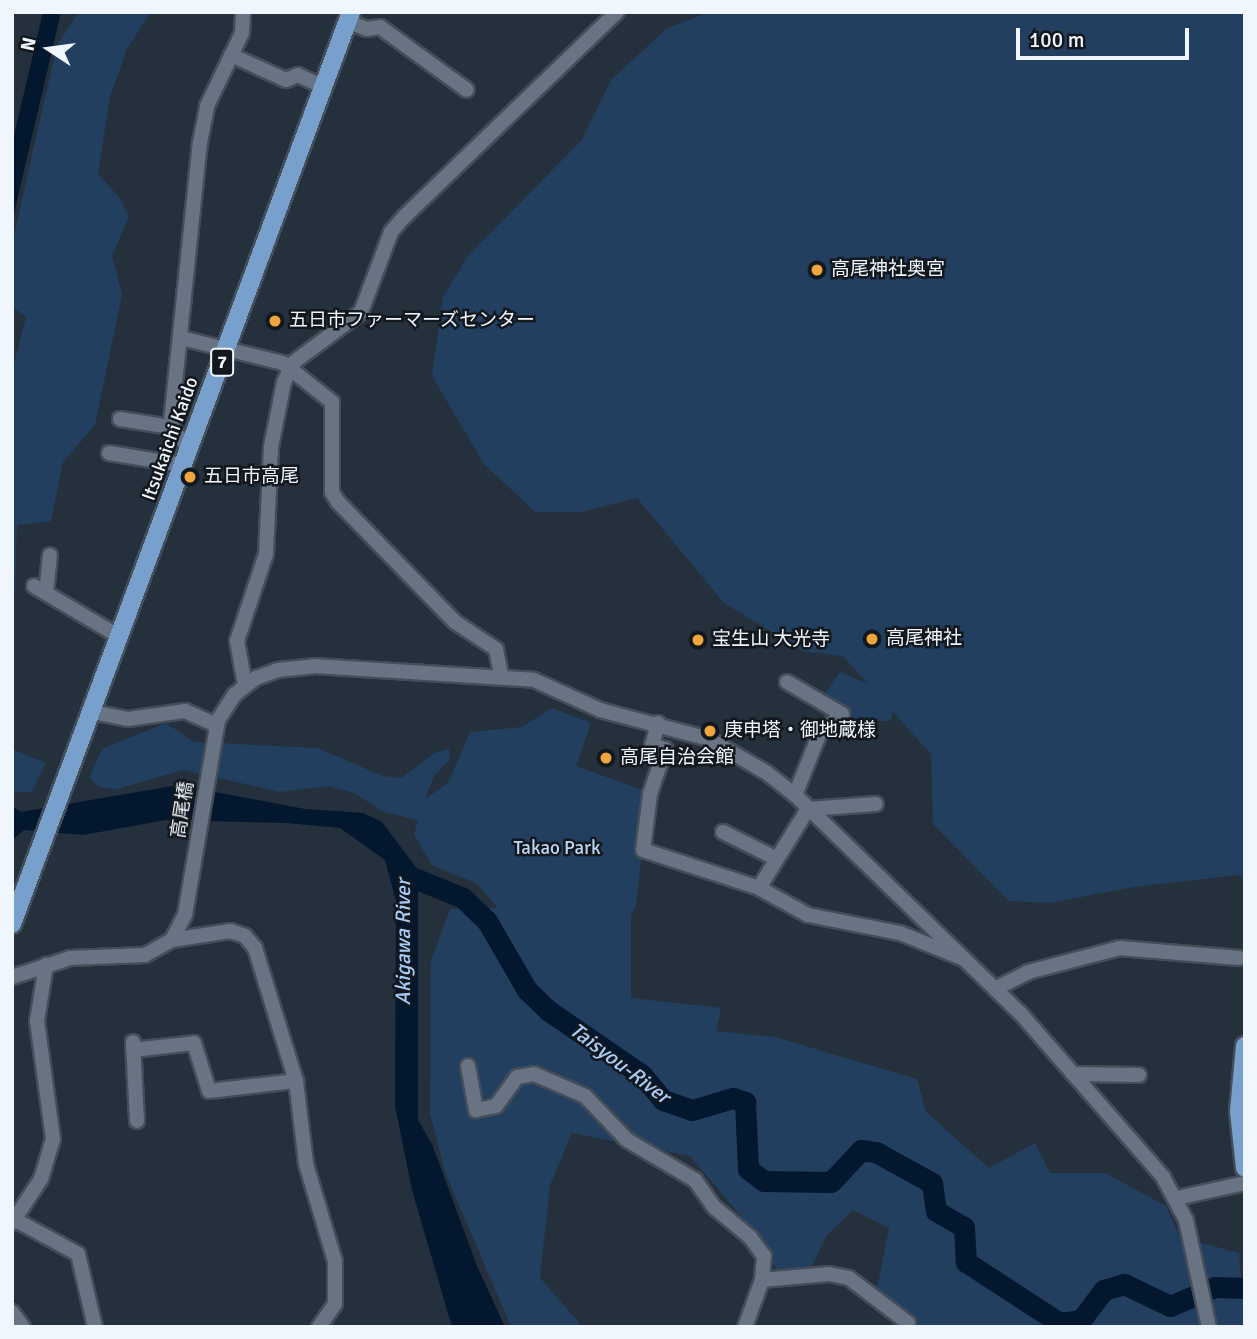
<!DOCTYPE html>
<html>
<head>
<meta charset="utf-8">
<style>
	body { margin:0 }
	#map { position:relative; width:1257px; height:1339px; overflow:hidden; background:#25303d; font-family:Signika,"Noto Sans JP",sans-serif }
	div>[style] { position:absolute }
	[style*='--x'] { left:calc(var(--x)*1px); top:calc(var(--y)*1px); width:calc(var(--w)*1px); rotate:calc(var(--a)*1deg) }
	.green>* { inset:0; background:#223f60 }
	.water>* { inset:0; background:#03172e }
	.river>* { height:21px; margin:-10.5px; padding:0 10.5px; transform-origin:10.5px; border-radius:10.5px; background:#03172e }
	.roads { filter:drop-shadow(2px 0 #444d58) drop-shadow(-2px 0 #444d58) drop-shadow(0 2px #444d58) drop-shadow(0 -2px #444d58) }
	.minor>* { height:14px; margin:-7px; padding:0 7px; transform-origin:7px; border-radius:7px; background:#687483 }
	.major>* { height:18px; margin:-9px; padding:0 9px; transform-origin:9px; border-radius:9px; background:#78a0cd }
	.dots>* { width:19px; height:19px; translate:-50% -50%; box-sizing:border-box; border:4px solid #13181e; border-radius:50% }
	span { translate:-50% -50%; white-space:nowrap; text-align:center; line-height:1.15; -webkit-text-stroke:5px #13181e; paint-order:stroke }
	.shield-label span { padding:2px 5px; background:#13181e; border:2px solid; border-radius:5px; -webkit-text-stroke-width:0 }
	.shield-label { font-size:18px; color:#eff6fe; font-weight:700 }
	.poi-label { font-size:19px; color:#eff6fe }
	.left { translate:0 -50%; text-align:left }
	.street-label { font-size:19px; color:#eff6fe }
	.park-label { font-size:19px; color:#bed7f4 }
	.water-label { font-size:21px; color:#a8ccf8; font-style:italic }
	.frame { position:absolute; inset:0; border:14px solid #eff6fe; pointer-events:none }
	.north { position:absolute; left:14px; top:14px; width:70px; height:70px; -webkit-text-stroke:5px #13181e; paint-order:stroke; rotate:283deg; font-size:19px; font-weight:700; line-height:28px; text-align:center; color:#eff6fe }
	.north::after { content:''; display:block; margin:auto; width:24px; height:32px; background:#eff6fe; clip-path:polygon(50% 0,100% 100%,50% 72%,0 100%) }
	.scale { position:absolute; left:1016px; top:28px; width:173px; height:32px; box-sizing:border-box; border:4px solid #eff6fe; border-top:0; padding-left:9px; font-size:21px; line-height:24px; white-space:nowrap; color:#eff6fe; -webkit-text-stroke:5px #13181e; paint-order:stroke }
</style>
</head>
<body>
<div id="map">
	<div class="green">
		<i style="clip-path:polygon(79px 12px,150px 13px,127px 49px,110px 97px,98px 174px,118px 196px,129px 216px,112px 256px,122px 294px,95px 425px,63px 462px,51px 521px,17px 525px,12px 679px,12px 371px,26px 317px,12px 307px,12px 244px,57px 45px)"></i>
		<i style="clip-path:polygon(709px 12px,1245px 12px,1245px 879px,1239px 875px,1133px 887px,1049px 903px,1009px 901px,933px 824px,931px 754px,893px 712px,890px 721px,849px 720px,818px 702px,840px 672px,868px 684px,843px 656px,803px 651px,724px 603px,637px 498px,581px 512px,535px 512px,484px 464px,432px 376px,443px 297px,468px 256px,582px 140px,611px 80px,666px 29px)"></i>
		<i style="clip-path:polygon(552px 708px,591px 723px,576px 766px,648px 792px,636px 907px,631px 913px,631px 998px,721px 1008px,716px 1031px,775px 1037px,917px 1079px,926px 1112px,989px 1168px,1035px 1143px,1050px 1173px,1105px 1173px,1166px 1206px,1180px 1237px,1239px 1253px,1245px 1327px,909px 1327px,875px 1300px,889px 1228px,853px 1210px,826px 1236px,810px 1271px,779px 1275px,762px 1241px,690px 1156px,572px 1133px,550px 1185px,540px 1278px,583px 1327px,511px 1327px,445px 1172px,430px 1113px,431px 961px,450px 909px,498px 908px,476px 883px,433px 866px,414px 835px,418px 820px,384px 812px,354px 793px,328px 786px,280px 792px,183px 770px,117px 789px,101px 788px,89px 778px,102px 749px,166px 723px,194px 742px,317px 748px,383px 776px,401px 778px,435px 753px,449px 749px,450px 759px,434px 776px,425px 799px,448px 783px,470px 732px,522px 727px)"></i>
		<i style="clip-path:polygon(12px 749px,46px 763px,32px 792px,12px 792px)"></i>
	</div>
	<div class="water">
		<i style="clip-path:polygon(43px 12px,61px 12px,12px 222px,12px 144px)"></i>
		<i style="clip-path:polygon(178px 785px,305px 809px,363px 813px,382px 822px,418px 870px,418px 1120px,432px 1144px,477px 1266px,505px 1327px,452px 1327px,412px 1190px,395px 1106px,396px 901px,385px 860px,340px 828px,287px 823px,166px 820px,83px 835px,24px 830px,12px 841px,12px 806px,21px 812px)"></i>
	</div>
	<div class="river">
		<i style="--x:407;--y:875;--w:61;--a:22.3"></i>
		<i style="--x:463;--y:898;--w:33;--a:44"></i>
		<i style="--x:487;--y:921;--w:80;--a:59.9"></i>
		<i style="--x:527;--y:990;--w:30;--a:44"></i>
		<i style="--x:549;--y:1011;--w:113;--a:34.5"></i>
		<i style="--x:642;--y:1075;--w:33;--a:50"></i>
		<i style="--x:663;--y:1100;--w:31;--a:19"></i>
		<i style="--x:692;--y:1110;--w:43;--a:-16.3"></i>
		<i style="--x:733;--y:1098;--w:13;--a:18"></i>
		<i style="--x:745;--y:1102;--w:67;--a:87.4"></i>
		<i style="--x:748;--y:1169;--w:20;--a:37"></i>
		<i style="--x:764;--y:1181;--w:67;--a:0.9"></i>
		<i style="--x:831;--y:1182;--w:44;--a:-46.8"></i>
		<i style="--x:861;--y:1150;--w:15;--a:8"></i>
		<i style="--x:876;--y:1152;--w:64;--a:29"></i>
		<i style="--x:932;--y:1183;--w:28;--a:82"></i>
		<i style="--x:936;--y:1211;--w:32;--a:30"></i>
		<i style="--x:964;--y:1227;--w:35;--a:87"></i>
		<i style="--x:966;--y:1262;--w:112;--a:33"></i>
		<i style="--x:1060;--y:1323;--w:21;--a:-8"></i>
		<i style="--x:1081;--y:1320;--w:38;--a:-53"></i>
		<i style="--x:1104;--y:1290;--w:21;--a:-17"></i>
		<i style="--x:1124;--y:1284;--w:51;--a:25.6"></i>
		<i style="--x:1170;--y:1306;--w:49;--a:-22.9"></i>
		<i style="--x:1215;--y:1287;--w:30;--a:2"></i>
	</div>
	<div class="roads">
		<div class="minor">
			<i style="--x:348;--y:22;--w:20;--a:20"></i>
			<i style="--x:367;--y:29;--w:13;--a:-9"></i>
			<i style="--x:380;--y:27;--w:107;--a:35.9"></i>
			<i style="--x:231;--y:55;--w:60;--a:24.4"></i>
			<i style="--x:286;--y:80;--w:13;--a:-23"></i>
			<i style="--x:298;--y:75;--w:29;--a:25"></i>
			<i style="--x:181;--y:338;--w:105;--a:13.8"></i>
			<i style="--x:283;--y:363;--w:63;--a:38.5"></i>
			<i style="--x:332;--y:402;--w:90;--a:90"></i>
			<i style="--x:332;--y:492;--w:12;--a:59"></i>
			<i style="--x:338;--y:502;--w:168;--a:45.7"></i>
			<i style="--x:455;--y:622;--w:49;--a:33.4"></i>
			<i style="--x:496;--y:649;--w:26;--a:79"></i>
			<i style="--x:120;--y:419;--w:52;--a:8.9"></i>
			<i style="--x:190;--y:448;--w:24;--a:-135"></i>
			<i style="--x:173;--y:431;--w:9;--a:-103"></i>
			<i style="--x:171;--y:422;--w:281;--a:-84.1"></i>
			<i style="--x:200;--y:143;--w:38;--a:-79"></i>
			<i style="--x:207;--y:106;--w:81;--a:-64.4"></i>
			<i style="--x:242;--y:33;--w:21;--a:-87"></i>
			<i style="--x:109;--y:453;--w:75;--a:9.2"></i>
			<i style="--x:34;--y:586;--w:100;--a:30.7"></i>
			<i style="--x:46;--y:593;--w:38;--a:-84"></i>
			<i style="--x:787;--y:682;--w:64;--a:30.2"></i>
			<i style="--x:842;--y:714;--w:31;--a:138"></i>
			<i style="--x:819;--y:735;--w:65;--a:111.8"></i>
			<i style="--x:245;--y:685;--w:45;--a:-100.3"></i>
			<i style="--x:237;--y:641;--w:92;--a:-71.6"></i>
			<i style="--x:266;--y:554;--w:107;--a:-87.3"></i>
			<i style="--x:271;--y:447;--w:66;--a:-78.7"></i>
			<i style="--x:284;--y:382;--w:22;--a:-63"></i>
			<i style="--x:294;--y:362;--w:84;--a:-36.7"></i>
			<i style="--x:361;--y:312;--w:85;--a:-69.4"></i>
			<i style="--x:391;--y:232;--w:21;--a:-49"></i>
			<i style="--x:405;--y:216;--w:294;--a:-43.9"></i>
			<i style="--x:92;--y:712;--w:37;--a:11"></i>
			<i style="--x:128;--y:719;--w:58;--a:-8"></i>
			<i style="--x:185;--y:711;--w:35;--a:24"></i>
			<i style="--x:658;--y:723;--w:23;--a:105"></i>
			<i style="--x:652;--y:745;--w:14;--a:17"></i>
			<i style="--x:665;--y:749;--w:47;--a:108.4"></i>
			<i style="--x:650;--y:794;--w:56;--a:97.1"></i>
			<i style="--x:643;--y:850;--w:122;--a:18.1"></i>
			<i style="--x:759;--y:888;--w:56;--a:28.9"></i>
			<i style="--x:808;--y:915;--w:94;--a:11.1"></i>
			<i style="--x:900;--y:933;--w:67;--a:22"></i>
			<i style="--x:723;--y:832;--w:60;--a:26.6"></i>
			<i style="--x:759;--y:888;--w:93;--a:-58.2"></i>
			<i style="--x:808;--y:809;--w:68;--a:-4.2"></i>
			<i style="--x:172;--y:940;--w:59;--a:-8.8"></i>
			<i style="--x:230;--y:931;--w:16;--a:18"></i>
			<i style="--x:245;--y:936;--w:16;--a:50"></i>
			<i style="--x:255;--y:948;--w:139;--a:72.9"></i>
			<i style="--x:296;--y:1081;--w:84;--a:83.1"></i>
			<i style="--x:306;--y:1164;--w:101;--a:73.4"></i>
			<i style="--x:335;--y:1261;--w:43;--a:90"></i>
			<i style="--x:335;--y:1304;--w:28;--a:125"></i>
			<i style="--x:12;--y:977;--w:61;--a:-18.1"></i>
			<i style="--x:70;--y:958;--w:75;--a:-2.3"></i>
			<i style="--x:145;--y:955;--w:31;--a:-29"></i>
			<i style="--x:172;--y:940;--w:28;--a:-63"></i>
			<i style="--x:185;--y:915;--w:198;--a:-80.4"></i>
			<i style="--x:218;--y:720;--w:30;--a:-57"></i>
			<i style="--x:234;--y:695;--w:28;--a:-38"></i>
			<i style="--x:256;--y:678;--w:23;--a:-20"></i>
			<i style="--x:278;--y:670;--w:36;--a:-6"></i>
			<i style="--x:314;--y:666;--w:220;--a:3.6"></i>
			<i style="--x:534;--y:680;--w:72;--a:24.4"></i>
			<i style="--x:600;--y:710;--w:113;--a:14.9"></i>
			<i style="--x:709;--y:739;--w:67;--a:30.4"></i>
			<i style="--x:767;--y:773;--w:36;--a:38"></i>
			<i style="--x:795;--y:795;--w:315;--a:44.1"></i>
			<i style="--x:1021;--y:1014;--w:216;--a:48.9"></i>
			<i style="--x:1163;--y:1177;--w:49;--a:61.9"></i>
			<i style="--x:1186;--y:1220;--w:109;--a:77.9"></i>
			<i style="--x:995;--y:989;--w:37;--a:-27"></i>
			<i style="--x:1028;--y:972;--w:95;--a:-14.6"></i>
			<i style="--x:1120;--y:948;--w:119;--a:4.8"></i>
			<i style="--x:133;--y:1042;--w:79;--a:87.1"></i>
			<i style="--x:133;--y:1050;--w:61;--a:-6.5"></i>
			<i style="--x:194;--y:1043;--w:50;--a:72.6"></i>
			<i style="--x:209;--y:1091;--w:88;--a:-6.6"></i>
			<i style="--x:468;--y:1066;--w:45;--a:79.7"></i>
			<i style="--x:476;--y:1110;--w:20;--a:-11"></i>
			<i style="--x:496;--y:1106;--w:36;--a:-54"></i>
			<i style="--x:517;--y:1077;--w:17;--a:-10"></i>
			<i style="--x:534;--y:1074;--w:56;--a:23.3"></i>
			<i style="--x:585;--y:1096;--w:61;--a:46.3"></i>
			<i style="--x:627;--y:1140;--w:79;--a:30.5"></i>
			<i style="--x:695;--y:1180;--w:33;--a:55"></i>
			<i style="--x:714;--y:1207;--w:47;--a:39.8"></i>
			<i style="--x:750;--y:1237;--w:24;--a:54"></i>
			<i style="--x:764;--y:1256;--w:24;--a:95"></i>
			<i style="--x:762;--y:1280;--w:50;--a:109.9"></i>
			<i style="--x:1073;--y:1074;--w:66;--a:0.9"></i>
			<i style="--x:1177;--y:1198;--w:70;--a:-12.4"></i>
			<i style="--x:12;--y:1218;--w:75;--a:28.6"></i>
			<i style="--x:78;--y:1254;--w:75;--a:76.9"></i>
			<i style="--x:12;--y:1223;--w:53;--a:-56.6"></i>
			<i style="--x:41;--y:1179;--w:42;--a:-73.3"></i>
			<i style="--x:53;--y:1139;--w:119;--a:-97.7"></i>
			<i style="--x:37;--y:1021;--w:57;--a:-80.9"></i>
			<i style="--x:762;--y:1280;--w:67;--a:-5.1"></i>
			<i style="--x:829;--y:1274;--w:20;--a:11"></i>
			<i style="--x:849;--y:1278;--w:74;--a:37.3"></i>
			<i style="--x:908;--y:1323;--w:4;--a:117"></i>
			<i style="--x:12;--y:1312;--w:19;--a:54"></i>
		</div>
		<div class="major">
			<i style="--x:12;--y:924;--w:973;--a:-69.61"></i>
			<i style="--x:1245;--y:1046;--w:65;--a:95.3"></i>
			<i style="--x:1239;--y:1111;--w:57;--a:84"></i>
		</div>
	</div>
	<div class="dots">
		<i style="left:817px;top:270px;background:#efa73d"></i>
		<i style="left:275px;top:321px;background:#efa73d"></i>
		<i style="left:190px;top:477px;background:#efa73d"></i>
		<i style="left:872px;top:639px;background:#efa73d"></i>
		<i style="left:698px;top:640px;background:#efa73d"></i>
		<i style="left:710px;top:731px;background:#efa73d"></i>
		<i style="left:606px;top:758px;background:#efa73d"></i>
	</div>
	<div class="shield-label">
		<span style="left:222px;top:362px">7</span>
	</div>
	<div class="poi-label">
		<span class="left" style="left:831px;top:270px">高尾神社奥宮</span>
		<span class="left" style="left:289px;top:321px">五日市ファーマーズセンター</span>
		<span class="left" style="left:204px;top:477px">五日市高尾</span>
		<span class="left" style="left:886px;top:639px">高尾神社</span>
		<span class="left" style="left:712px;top:640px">宝生山 大光寺</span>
		<span class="left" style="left:724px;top:731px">庚申塔・御地蔵様</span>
		<span class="left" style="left:620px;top:758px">高尾自治会館</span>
	</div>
	<div class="street-label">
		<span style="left:171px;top:439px;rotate:-70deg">Itsukaichi Kaido</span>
		<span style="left:183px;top:810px;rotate:-81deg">高尾橋</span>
	</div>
	<div class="park-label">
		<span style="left:557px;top:849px">Takao Park</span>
	</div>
	<div class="water-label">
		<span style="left:403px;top:942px;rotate:-90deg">Akigawa River</span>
		<span style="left:620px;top:1063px;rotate:37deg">Taisyou-River</span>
	</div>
	<div class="frame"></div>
	<div class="north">N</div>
	<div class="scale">100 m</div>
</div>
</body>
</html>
